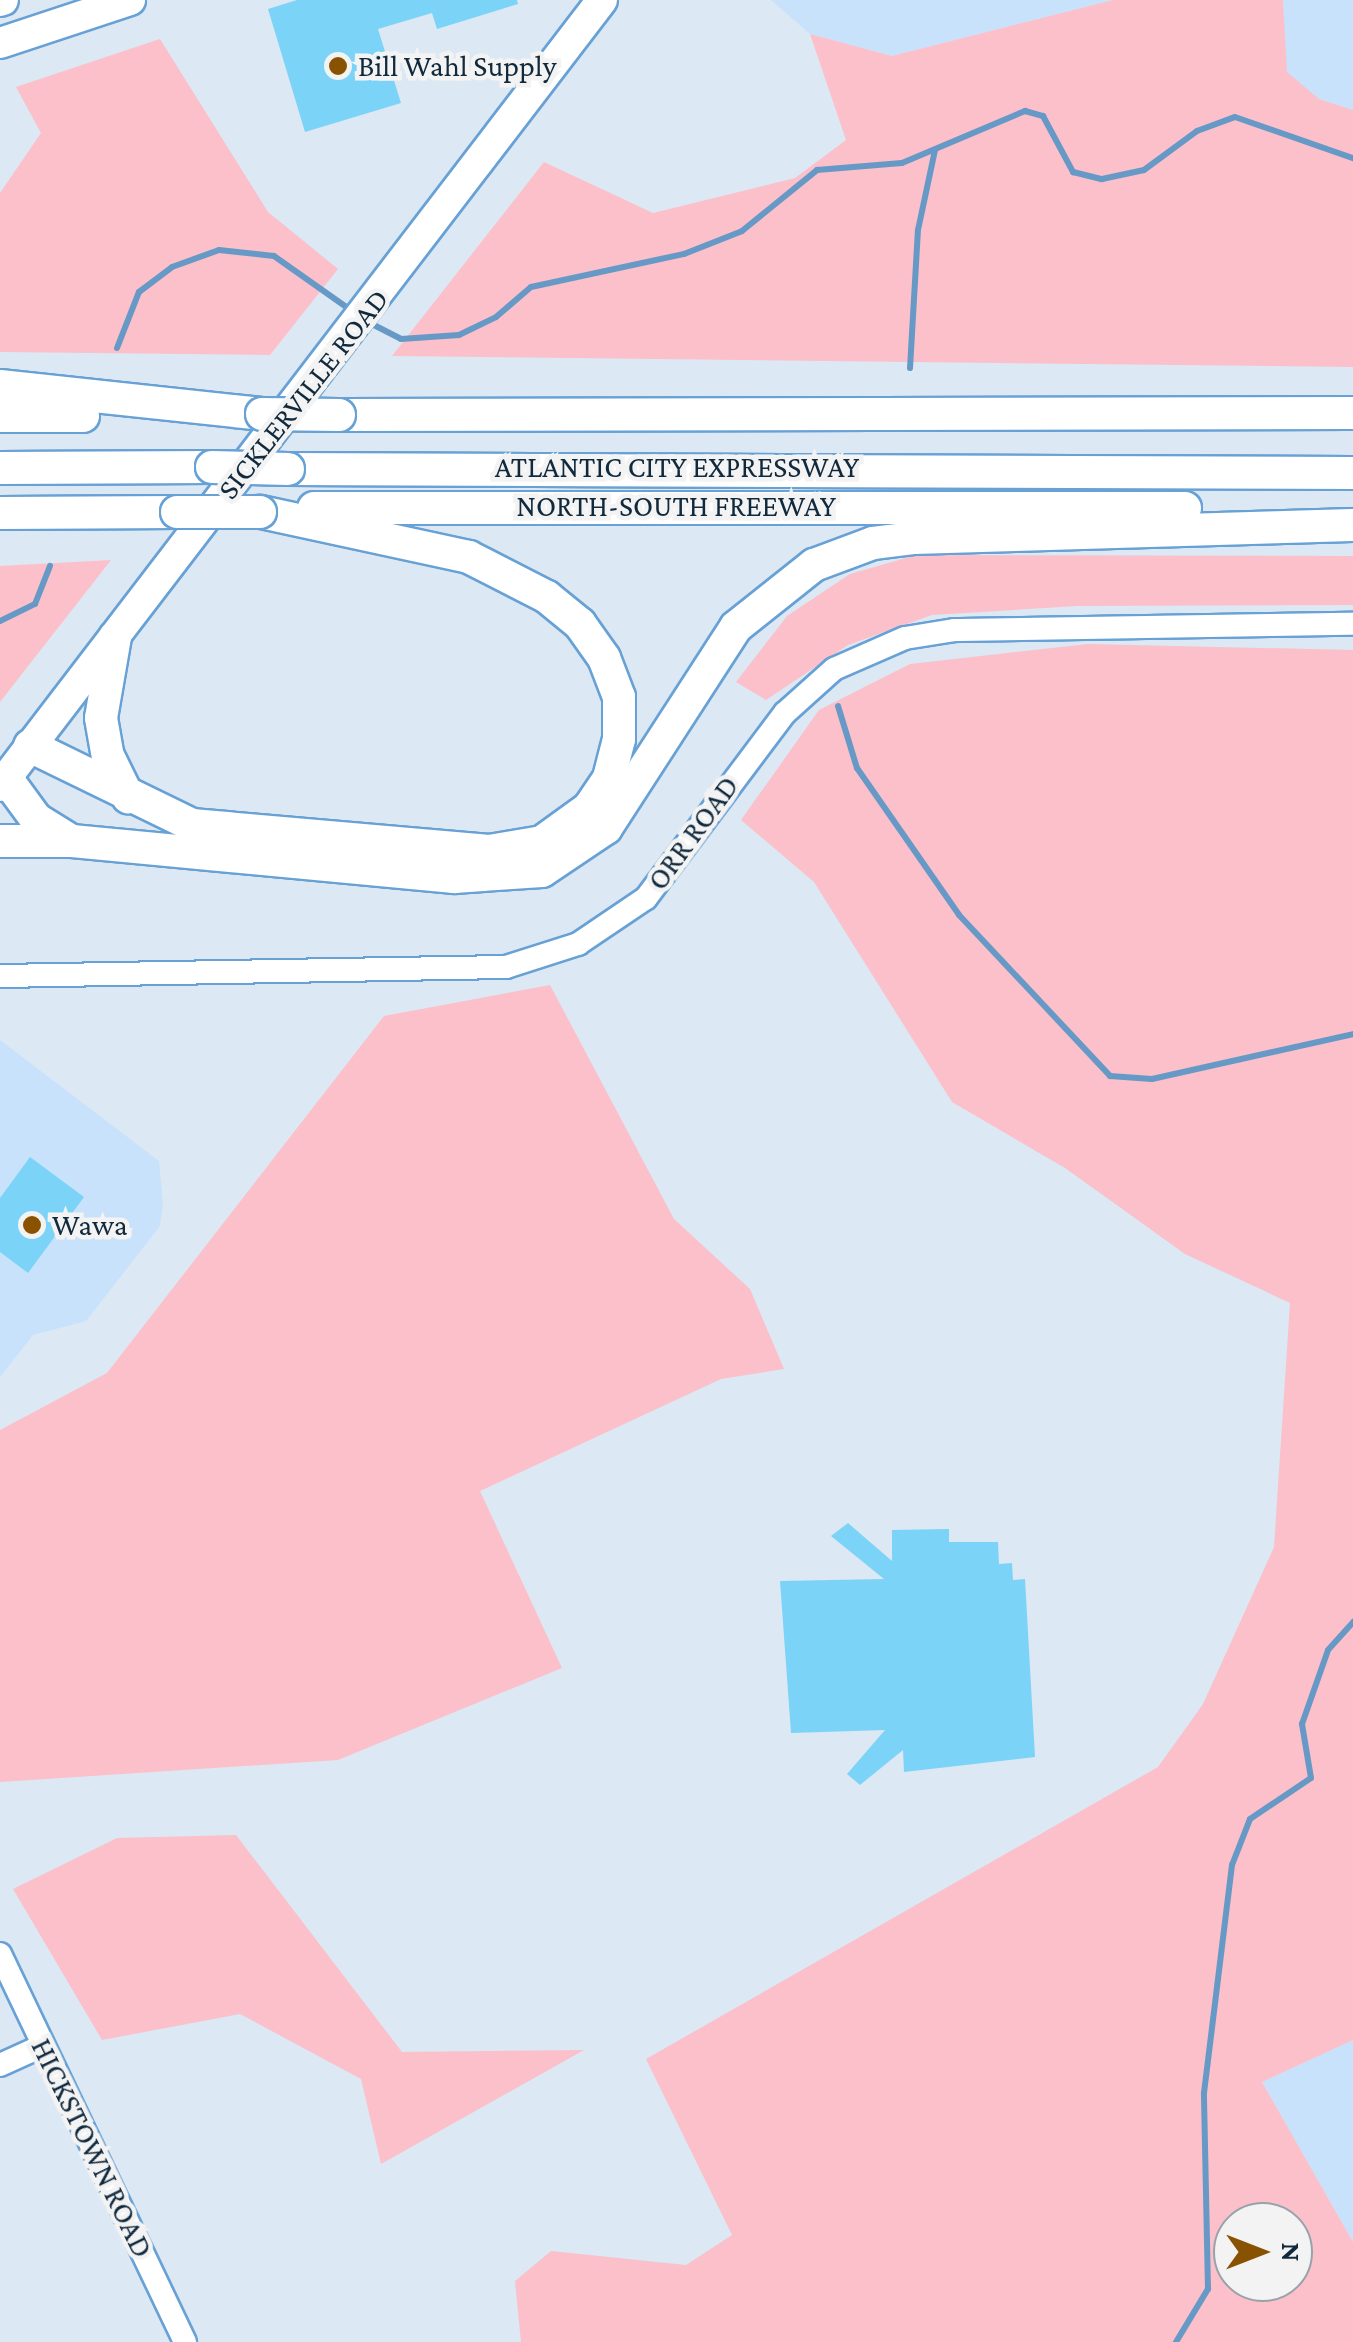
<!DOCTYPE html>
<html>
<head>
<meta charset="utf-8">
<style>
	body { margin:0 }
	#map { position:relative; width:1353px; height:2342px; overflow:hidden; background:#dce8f3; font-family:"Crimson Pro",serif }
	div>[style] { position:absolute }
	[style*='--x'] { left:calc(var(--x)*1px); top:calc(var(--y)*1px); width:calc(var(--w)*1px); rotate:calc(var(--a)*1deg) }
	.built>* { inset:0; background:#c8e2fb }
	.green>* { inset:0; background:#fbc0ca }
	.stream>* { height:6px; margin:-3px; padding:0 3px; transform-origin:3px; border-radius:3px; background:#6799c6 }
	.building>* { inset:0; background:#7cd3f8 }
	.roads { filter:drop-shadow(2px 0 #67a1d5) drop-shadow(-2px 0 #67a1d5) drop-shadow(0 2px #67a1d5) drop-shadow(0 -2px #67a1d5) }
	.minor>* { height:22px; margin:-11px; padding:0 11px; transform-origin:11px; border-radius:11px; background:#fff }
	.major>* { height:30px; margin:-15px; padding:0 15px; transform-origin:15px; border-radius:15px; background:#fff }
	.highway>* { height:32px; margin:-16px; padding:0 16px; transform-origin:16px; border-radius:16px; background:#fff }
	.bridges { filter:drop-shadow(2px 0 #67a1d5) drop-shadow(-2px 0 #67a1d5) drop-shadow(0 2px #67a1d5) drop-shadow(0 -2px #67a1d5) }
	.highway-bridge>* { height:32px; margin:-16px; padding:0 16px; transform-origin:16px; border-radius:16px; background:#fff }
	.dots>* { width:28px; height:28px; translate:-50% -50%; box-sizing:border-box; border:5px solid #f3f3f3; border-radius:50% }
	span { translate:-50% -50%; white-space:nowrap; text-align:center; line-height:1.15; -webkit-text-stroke:9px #f3f3f3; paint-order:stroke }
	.poi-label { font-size:30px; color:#10293d }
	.left { translate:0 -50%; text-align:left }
	.street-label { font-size:30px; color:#10293d }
	.north { position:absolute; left:1213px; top:2202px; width:100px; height:100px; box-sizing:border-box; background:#f3f3f3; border:2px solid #98a2aa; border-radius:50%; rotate:90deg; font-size:28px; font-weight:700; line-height:40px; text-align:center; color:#10293d }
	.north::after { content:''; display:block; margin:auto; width:35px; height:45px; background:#885200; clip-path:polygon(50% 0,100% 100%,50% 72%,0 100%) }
</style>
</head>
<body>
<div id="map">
	<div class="built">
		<i style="clip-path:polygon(771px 0,1113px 0,892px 56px,810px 34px)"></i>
		<i style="clip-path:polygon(1283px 0,1353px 0,1353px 110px,1319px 99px,1286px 72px)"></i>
		<i style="clip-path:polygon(0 1040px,159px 1161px,163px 1203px,160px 1226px,86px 1321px,33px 1335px,0 1377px)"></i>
		<i style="clip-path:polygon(1353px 2040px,1353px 2242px,1262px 2082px)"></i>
	</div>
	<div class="green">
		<i style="clip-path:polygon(1113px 0,1283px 0,1287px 72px,1319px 99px,1353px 110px,1353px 367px,392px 356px,544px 162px,653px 213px,795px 178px,846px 140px,810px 34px,892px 56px)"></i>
		<i style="clip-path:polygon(160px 39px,268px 212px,338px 269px,270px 355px,0 352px,0 193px,41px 133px,16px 87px)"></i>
		<i style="clip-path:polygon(916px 555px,1353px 556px,1353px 605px,1077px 606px,932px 615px,848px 645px,766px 700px,736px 682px,787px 616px,850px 574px)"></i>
		<i style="clip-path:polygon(111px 560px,0 702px,0 566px)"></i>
		<i style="clip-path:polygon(evenodd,1088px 644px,1353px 650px,1353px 2040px,1262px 2082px,1353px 2242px,1353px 2342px,521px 2342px,515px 2281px,551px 2251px,686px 2265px,732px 2235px,646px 2059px,1158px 1767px,1203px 1704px,1274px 1547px,1290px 1303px,1185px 1254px,1065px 1168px,952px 1102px,814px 882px,741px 820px,819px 710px,910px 664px,1088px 644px,1233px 2222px,1293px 2222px,1293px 2282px,1233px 2282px,1233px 2222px)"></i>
		<i style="clip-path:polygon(550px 985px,674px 1219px,750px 1289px,784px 1369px,721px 1379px,480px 1491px,562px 1668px,338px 1760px,0 1782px,0 1430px,107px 1373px,384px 1016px)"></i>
		<i style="clip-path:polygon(236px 1835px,402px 2052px,584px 2050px,381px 2164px,361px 2079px,240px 2014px,102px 2040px,13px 1889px,117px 1838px)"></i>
	</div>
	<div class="stream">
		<i style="--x:366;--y:321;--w:39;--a:27"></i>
		<i style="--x:401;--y:339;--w:58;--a:-3.9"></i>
		<i style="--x:459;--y:335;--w:41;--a:-25.9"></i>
		<i style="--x:496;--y:317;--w:46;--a:-40.6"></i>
		<i style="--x:531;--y:287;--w:157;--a:-12.2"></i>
		<i style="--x:684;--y:254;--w:62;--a:-21.6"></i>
		<i style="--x:742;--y:231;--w:97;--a:-39.1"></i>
		<i style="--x:817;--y:170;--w:85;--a:-4.7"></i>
		<i style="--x:902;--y:163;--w:134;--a:-22.9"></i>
		<i style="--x:1025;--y:111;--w:19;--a:16"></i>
		<i style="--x:1043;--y:116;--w:64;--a:61.8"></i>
		<i style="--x:1073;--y:172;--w:30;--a:14"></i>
		<i style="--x:1102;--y:179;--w:43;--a:-12.1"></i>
		<i style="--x:1144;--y:170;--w:66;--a:-36.3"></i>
		<i style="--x:1197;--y:131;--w:40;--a:-20.2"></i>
		<i style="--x:1235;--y:117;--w:125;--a:19.2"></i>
		<i style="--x:117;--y:348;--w:60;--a:-68.6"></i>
		<i style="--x:139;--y:292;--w:41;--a:-37.1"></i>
		<i style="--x:172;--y:267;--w:50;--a:-19.9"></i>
		<i style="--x:219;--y:250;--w:55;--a:6.2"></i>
		<i style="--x:274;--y:256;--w:95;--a:35.2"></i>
		<i style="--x:910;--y:368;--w:138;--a:-86.7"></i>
		<i style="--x:918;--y:230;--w:82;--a:-78"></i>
		<i style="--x:0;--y:621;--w:39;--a:-26"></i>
		<i style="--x:35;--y:604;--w:41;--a:-68.5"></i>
		<i style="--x:838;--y:706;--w:65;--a:73"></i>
		<i style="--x:857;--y:768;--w:179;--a:55.2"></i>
		<i style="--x:959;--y:915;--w:221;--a:46.8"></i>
		<i style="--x:1110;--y:1076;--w:42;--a:4.1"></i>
		<i style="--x:1152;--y:1079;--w:206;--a:-12.6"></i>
		<i style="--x:1176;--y:2342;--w:62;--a:-58.9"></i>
		<i style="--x:1208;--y:2289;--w:196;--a:-91.2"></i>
		<i style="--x:1204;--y:2093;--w:230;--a:-83"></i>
		<i style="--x:1232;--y:1865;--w:49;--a:-68.6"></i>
		<i style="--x:1250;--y:1819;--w:73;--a:-33.9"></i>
		<i style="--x:1311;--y:1778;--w:55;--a:-99.5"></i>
		<i style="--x:1302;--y:1724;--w:78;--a:-70.6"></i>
		<i style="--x:1328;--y:1650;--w:38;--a:-48"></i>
	</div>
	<div class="building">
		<i style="clip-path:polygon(297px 0,517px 0,518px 4px,437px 29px,432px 13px,378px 29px,401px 103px,305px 132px,268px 9px)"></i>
		<i style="clip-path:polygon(30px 1157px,84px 1197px,28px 1273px,0 1252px,0 1198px)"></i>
		<i style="clip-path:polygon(848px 1523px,892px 1561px,892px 1530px,949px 1529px,949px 1542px,998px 1542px,999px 1564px,1012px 1563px,1013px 1580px,1025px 1579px,1035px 1757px,904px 1772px,903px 1750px,860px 1785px,847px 1774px,885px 1730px,791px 1733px,780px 1581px,884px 1579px,831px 1536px)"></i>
	</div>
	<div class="roads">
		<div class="minor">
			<i style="--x:0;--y:976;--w:506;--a:-1.02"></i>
			<i style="--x:506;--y:967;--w:76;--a:-17.7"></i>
			<i style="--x:578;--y:944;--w:82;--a:-34.1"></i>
			<i style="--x:646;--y:898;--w:231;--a:-53.1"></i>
			<i style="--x:785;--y:713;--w:66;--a:-41.9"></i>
			<i style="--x:834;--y:669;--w:77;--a:-23.6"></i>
			<i style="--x:905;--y:638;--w:51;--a:-9.1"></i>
			<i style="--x:955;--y:630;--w:398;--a:-0.9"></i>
			<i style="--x:0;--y:1954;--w:430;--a:64.5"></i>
			<i style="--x:0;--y:2065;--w:46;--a:-24.3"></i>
		</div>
		<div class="major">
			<i style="--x:0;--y:1;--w:3;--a:-18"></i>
			<i style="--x:0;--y:43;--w:137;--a:-18.3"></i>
			<i style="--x:0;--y:786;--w:990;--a:-52.55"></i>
		</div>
		<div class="highway">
			<i style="--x:0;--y:386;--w:263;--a:6.1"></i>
			<i style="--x:339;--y:415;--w:1014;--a:-0.11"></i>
			<i style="--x:0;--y:416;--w:83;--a:0"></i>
			<i style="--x:0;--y:468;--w:212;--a:-0.3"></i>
			<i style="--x:288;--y:469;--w:1065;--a:0.22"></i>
			<i style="--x:314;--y:508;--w:871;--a:0"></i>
			<i style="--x:0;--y:513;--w:177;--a:-0.3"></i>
			<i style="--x:115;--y:637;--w:82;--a:99.8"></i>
			<i style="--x:101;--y:718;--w:39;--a:80"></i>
			<i style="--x:108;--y:756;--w:46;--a:64"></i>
			<i style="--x:30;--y:746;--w:180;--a:26"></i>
			<i style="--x:192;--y:825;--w:298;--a:5"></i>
			<i style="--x:489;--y:851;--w:54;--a:-9.6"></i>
			<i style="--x:542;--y:842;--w:58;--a:-35.9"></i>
			<i style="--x:589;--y:808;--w:36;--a:-56"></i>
			<i style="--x:609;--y:778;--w:40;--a:-75.6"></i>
			<i style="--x:619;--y:739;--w:42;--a:-90"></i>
			<i style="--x:619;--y:697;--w:42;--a:-111"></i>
			<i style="--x:604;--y:658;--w:42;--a:-125.2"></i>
			<i style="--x:580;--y:624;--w:43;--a:-140.7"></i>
			<i style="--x:547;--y:597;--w:88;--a:-152.9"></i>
			<i style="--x:469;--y:557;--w:214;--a:-167.8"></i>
			<i style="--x:6;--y:778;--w:51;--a:53.8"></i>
			<i style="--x:36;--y:819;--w:38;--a:32"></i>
			<i style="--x:0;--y:841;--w:72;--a:0"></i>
			<i style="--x:72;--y:841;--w:384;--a:5.4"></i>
			<i style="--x:454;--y:877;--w:88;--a:-3.9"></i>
			<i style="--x:542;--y:871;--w:77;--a:-33.9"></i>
			<i style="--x:606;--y:828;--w:239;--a:-57.1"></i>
			<i style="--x:736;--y:627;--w:100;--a:-38.5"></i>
			<i style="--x:814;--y:565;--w:63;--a:-20.4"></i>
			<i style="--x:873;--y:543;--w:40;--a:-7.1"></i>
			<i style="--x:913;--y:538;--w:440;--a:-1.7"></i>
		</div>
	</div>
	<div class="bridges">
		<div class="highway-bridge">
			<i style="--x:262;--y:414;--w:77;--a:0.7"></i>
			<i style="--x:212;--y:467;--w:76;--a:1.5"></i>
			<i style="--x:177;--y:512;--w:83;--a:0"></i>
		</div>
	</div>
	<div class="dots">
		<i style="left:338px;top:66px;background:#885200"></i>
		<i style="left:32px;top:1225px;background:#885200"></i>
	</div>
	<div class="poi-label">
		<span class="left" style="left:358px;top:66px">Bill Wahl Supply</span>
		<span class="left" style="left:52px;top:1225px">Wawa</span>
	</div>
	<div class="street-label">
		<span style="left:303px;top:394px;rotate:-52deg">SICKLERVILLE ROAD</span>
		<span style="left:677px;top:467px">ATLANTIC CITY EXPRESSWAY</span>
		<span style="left:676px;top:506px">NORTH-SOUTH FREEWAY</span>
		<span style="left:693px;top:833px;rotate:-54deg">ORR ROAD</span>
		<span style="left:92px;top:2148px;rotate:64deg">HICKSTOWN ROAD</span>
	</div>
	<div class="north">N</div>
</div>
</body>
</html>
